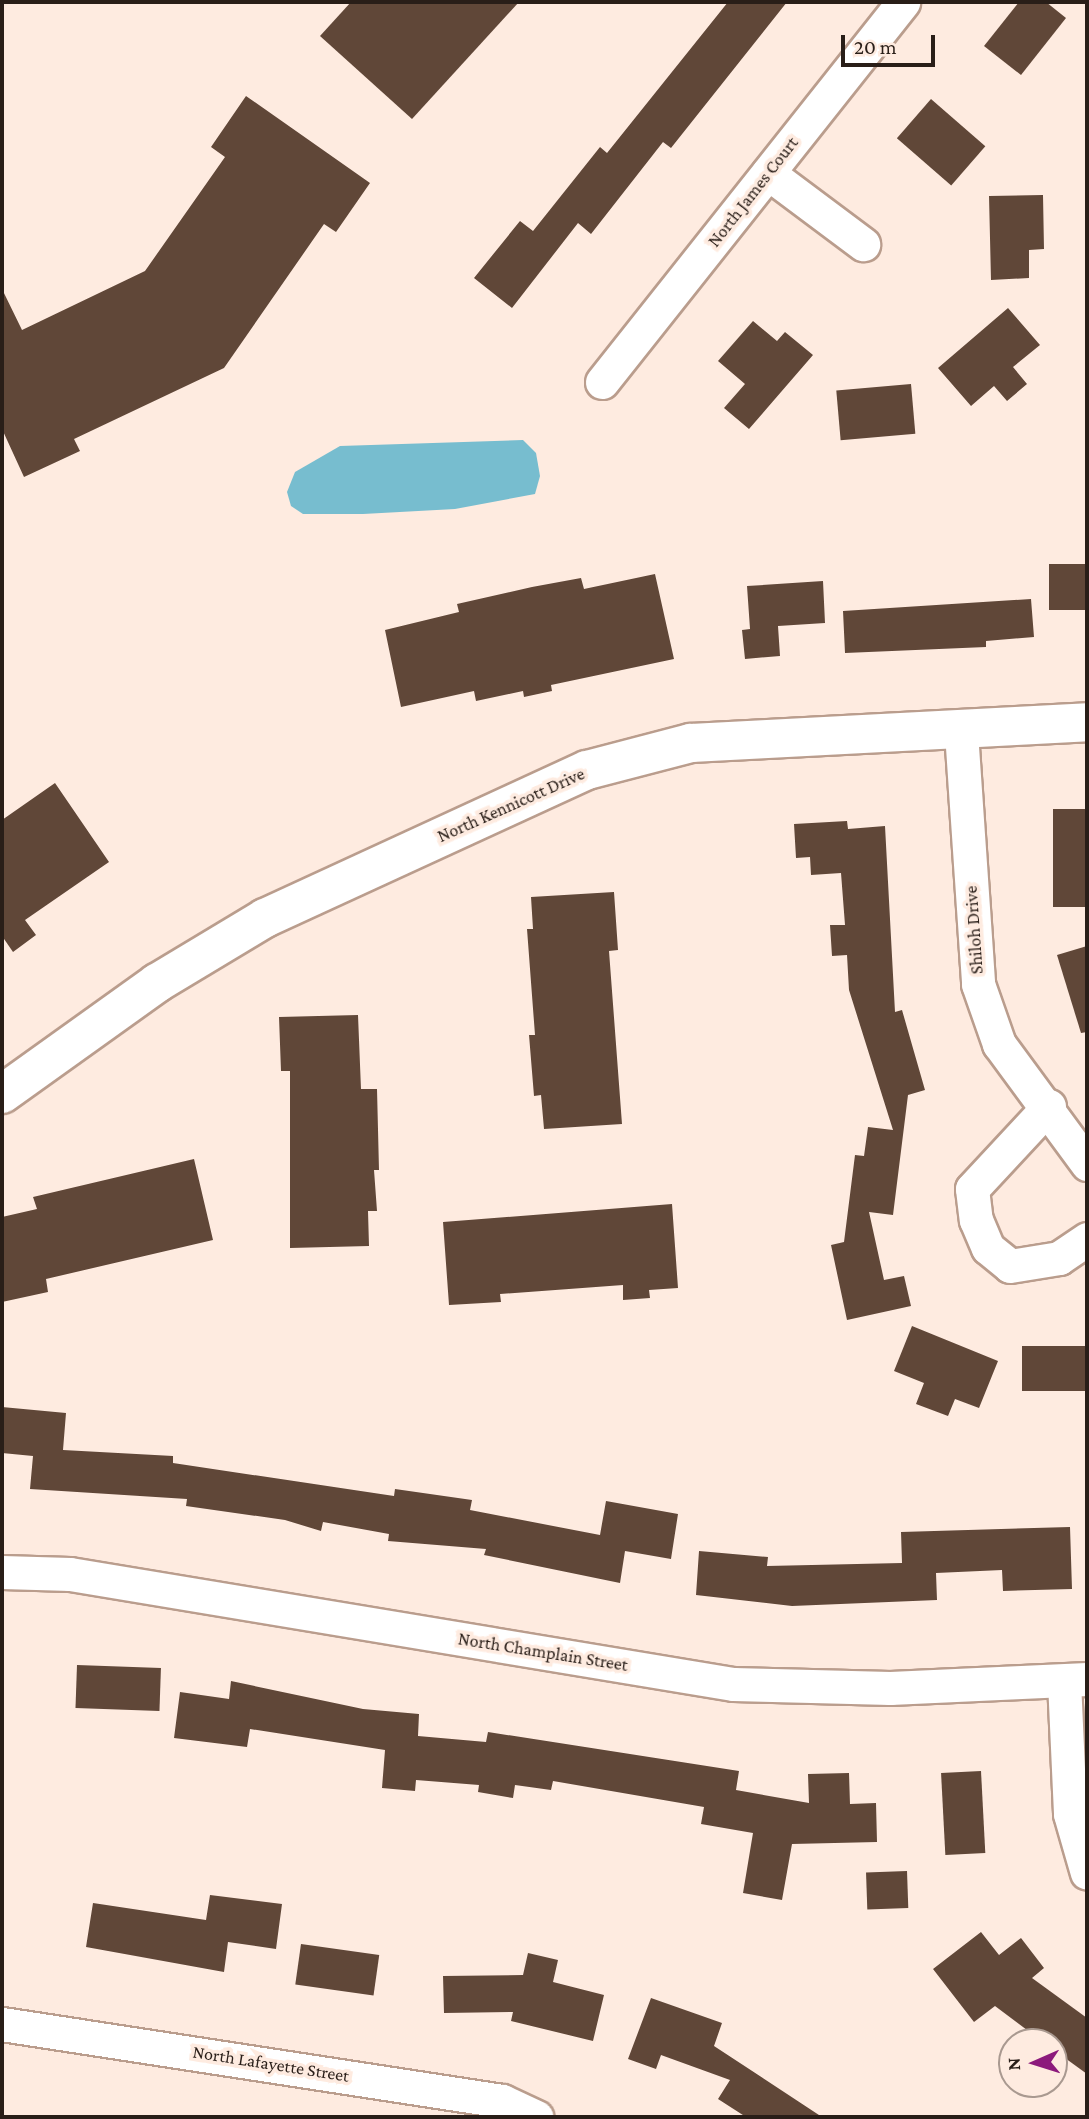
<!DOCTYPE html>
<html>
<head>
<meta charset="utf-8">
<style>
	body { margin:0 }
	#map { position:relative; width:1089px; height:2119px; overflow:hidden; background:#feebe0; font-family:"Crimson Pro",serif }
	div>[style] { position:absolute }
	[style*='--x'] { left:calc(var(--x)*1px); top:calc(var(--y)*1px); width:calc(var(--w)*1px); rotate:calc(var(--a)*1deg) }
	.water>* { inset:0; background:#77bdcf }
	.building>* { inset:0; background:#604738; transform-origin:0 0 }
	.roads { filter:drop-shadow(2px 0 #ba9d8d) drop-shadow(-2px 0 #ba9d8d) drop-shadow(0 2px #ba9d8d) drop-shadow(0 -2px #ba9d8d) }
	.street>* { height:33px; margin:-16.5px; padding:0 16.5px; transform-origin:16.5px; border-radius:16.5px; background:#fff }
	.secondary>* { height:38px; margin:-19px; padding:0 19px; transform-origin:19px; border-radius:19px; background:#fff }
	span { translate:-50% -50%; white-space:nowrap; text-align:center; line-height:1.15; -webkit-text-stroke:7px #feebe0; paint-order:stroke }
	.street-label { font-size:18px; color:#291e18 }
	.frame { position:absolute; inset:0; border:4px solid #291e18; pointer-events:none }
	.north { position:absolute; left:998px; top:2028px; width:70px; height:70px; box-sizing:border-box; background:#feebe0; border:2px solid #a99990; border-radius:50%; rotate:267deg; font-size:19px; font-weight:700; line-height:28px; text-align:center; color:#291e18 }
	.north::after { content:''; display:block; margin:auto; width:24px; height:32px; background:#8c1a7c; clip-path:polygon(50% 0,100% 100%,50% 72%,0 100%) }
	.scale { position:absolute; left:841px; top:35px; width:94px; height:32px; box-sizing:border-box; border:4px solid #291e18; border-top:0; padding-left:9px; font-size:21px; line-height:24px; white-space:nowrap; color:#291e18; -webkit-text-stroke:5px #feebe0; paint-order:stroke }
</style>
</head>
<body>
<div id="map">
	<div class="water">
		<i style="clip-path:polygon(523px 440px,536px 453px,540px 476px,535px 494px,455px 509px,363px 514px,303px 514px,291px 506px,287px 492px,295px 472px,340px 446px)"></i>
	</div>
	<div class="building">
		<i style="clip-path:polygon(351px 2px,519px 2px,412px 119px,320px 36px)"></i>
		<i style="clip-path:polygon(728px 2px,787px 2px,671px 148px,663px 142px,591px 234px,578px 223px,512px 308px,474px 278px,520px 221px,533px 231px,600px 147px,607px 153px)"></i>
		<i style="clip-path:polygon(1019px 2px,1046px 2px,1066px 18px,1021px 75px,984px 46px)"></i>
		<i style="clip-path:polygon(246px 96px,370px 183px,336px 232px,324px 224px,224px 368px,74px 439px,80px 451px,24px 477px,2px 429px,2px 289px,22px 330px,145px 271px,225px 157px,211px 147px)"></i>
		<i style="left:931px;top:99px;width:72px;height:52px;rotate:41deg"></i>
		<i style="clip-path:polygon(1043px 195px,1044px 249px,1029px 250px,1029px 278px,991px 280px,989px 196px)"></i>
		<i style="clip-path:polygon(1008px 308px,1040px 345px,1013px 367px,1027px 384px,1007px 401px,994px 386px,971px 406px,938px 368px)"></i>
		<i style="clip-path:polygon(753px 321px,777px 341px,785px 332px,813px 355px,749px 429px,724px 408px,745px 384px,718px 361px)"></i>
		<i style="left:911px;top:384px;width:50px;height:75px;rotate:85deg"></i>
		<i style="left:1087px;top:564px;width:46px;height:38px;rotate:90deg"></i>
		<i style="clip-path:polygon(655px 574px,674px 659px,551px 685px,552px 691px,524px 697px,523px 691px,476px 701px,474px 691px,401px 707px,385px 630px,459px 612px,457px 604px,532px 587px,581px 578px,584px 589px)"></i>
		<i style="clip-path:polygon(823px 581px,825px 623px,778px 626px,780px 656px,745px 659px,742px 630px,750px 629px,747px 586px)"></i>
		<i style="clip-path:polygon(1031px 599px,1034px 637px,986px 641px,986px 647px,845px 653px,843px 611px)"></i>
		<i style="clip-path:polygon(55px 783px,109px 862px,25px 920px,36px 935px,13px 952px,2px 936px,2px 820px)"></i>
		<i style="left:1087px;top:809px;width:98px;height:34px;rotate:90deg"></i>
		<i style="clip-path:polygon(847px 821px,848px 829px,885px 826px,895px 1012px,902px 1010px,925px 1090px,908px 1095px,893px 1215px,869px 1212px,884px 1280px,904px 1276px,911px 1306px,847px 1320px,831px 1245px,844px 1242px,855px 1155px,864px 1156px,868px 1127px,893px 1130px,849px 990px,847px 955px,832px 956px,830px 925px,845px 925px,841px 873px,811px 875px,810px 857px,796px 858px,794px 824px)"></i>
		<i style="clip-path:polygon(614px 892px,618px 950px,609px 951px,622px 1124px,544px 1129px,541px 1095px,534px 1096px,529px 1035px,535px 1035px,527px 929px,533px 929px,531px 897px)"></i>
		<i style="clip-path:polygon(1087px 946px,1087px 1032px,1081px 1033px,1057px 955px)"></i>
		<i style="clip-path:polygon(358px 1015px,361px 1089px,377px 1089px,379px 1170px,374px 1170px,377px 1211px,368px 1211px,369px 1246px,290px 1248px,290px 1071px,281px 1071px,279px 1017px)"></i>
		<i style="clip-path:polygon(194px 1159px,213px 1240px,46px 1279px,48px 1292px,2px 1302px,2px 1217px,37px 1209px,33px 1197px)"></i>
		<i style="clip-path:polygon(672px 1204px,678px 1288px,649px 1290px,650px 1298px,623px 1300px,623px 1285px,500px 1294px,501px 1302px,449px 1305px,443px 1222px)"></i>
		<i style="clip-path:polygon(912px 1326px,998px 1361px,979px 1408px,955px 1399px,948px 1416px,916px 1404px,924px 1383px,894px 1371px)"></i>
		<i style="left:1087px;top:1346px;width:45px;height:65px;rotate:90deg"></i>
		<i style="clip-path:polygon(2px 1407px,66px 1413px,63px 1450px,173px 1456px,173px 1463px,394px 1496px,395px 1489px,472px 1500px,470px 1510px,600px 1535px,606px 1501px,678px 1514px,671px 1559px,625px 1551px,620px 1583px,484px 1555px,486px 1549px,388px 1541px,389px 1534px,323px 1522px,321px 1531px,285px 1520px,186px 1506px,187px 1499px,30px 1489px,33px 1456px,2px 1453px)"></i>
		<i style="clip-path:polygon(1070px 1527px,1072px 1589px,1003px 1591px,1002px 1570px,936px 1573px,937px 1600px,792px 1606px,696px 1595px,699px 1551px,768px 1557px,767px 1566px,902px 1563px,901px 1532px)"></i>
		<i style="left:77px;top:1665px;width:84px;height:43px;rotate:2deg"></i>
		<i style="clip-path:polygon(231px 1681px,363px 1709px,419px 1714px,418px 1736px,486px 1742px,488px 1732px,739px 1771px,736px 1790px,809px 1803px,808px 1774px,849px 1773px,850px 1804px,876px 1803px,877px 1842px,792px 1844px,782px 1900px,743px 1893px,753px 1833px,701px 1824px,704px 1807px,553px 1781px,551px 1790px,515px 1785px,513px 1798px,478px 1792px,479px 1785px,416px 1780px,415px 1791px,382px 1788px,385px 1750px,250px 1729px,247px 1747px,174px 1738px,180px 1692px,229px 1699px)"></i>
		<i style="left:981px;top:1771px;width:82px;height:40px;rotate:87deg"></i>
		<i style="left:907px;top:1871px;width:37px;height:41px;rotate:88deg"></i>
		<i style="clip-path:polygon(210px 1895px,282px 1904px,276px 1949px,228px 1942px,224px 1972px,86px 1947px,93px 1903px,206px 1920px)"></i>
		<i style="clip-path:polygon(981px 1932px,999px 1955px,1021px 1938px,1044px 1968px,1032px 1978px,1087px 2018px,1087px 2074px,1054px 2050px,1054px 2042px,1043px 2042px,995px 2006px,974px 2022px,933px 1969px)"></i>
		<i style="left:301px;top:1944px;width:79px;height:41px;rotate:8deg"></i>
		<i style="clip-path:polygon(528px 1953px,558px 1960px,553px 1982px,604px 1995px,593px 2041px,511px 2021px,513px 2012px,444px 2013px,443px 1976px,523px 1975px)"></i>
		<i style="clip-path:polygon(651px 1998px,722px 2023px,714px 2046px,822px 2117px,746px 2117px,718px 2099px,730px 2080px,661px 2055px,656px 2069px,628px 2059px)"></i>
	</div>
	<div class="roads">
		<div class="street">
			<i style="--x:768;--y:173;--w:119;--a:36.8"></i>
			<i style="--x:602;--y:382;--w:485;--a:-51.6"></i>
			<i style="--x:961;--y:732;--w:253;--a:86.1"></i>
			<i style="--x:978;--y:984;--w:64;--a:70.7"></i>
			<i style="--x:999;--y:1044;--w:149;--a:53.7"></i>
			<i style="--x:1049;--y:1106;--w:113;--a:132.9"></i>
			<i style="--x:972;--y:1189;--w:31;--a:83"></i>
			<i style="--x:976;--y:1220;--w:30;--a:67"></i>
			<i style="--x:988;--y:1248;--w:28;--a:39"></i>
			<i style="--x:1010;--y:1266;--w:50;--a:-9.3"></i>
			<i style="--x:1059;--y:1258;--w:34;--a:-34"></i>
			<i style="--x:2;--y:1572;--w:68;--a:1.7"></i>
			<i style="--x:70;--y:1574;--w:672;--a:9.42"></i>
			<i style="--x:733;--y:1684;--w:157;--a:1.5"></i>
			<i style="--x:890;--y:1688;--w:197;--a:-2.6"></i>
			<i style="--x:1064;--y:1681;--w:133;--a:87.4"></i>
			<i style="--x:1070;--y:1814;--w:61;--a:73.9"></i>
			<i style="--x:2;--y:2024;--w:506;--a:8.75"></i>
			<i style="--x:502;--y:2101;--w:38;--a:25"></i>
		</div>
		<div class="secondary">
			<i style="--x:2;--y:1094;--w:191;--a:-35.6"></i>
			<i style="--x:157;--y:983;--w:126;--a:-31"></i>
			<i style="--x:265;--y:918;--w:354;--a:-24.7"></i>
			<i style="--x:587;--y:770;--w:107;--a:-14.6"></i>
			<i style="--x:691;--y:743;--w:397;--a:-3"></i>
		</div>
	</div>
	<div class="street-label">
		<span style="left:753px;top:192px;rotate:-52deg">North James Court</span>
		<span style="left:511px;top:805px;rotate:-24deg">North Kennicott Drive</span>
		<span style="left:974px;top:930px;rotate:-94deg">Shiloh Drive</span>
		<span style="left:543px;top:1652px;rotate:9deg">North Champlain Street</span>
		<span style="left:271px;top:2064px;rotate:9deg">North Lafayette Street</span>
	</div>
	<div class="frame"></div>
	<div class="north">N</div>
	<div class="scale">20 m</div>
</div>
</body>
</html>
